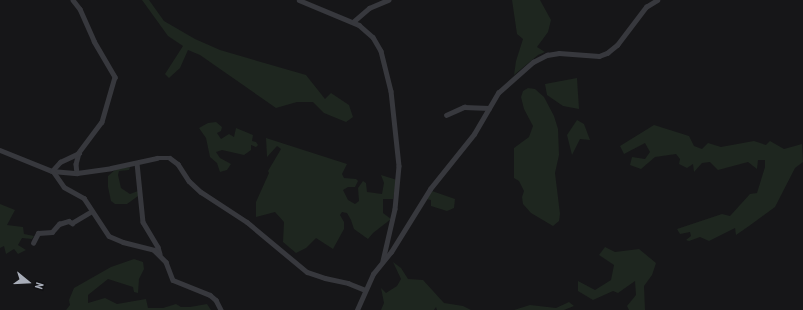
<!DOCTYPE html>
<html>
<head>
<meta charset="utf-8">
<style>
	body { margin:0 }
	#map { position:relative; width:803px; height:310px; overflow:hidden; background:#161618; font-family:"PT Sans Narrow",sans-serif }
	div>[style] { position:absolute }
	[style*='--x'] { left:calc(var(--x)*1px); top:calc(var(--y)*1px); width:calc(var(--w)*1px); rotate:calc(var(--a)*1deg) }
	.green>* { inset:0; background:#1e261f }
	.minor>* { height:4.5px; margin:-2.25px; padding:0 2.25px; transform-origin:2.25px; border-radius:2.25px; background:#37383d }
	span { translate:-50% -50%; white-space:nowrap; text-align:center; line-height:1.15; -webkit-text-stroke:3px #111113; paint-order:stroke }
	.north { position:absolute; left:8px; top:262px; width:40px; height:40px; -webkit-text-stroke:3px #111113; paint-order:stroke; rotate:108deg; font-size:11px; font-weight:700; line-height:16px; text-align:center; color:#a8adb8 }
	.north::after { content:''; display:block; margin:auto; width:14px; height:18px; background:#a8adb8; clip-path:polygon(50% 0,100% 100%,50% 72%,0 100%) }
</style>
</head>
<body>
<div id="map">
	<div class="green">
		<i style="clip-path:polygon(142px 0,149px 0,164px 21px,195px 39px,220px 50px,306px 75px,325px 99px,331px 93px,349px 105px,353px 117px,346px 122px,324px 113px,313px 102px,297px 102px,276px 108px,200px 55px,188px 50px,180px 68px,169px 78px,165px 74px,183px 46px,168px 36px)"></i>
		<i style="clip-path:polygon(512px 0,540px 0,551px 20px,548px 32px,537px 47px,545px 52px,538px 55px,514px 75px,516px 61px,523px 39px,517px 34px)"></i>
		<i style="clip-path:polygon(577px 78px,579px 109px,563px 106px,547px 95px,545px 84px)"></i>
		<i style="clip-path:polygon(528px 88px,535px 89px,544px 97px,554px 116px,558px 129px,559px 155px,555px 173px,560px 214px,559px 221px,553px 226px,531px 213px,523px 204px,522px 197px,524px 191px,519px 181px,514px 178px,514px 148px,529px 137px,533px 126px,524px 109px,521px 97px,523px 91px)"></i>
		<i style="clip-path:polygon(577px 120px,584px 124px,590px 140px,580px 139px,572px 155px,567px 135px)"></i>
		<i style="clip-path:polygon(216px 122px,222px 127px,221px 131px,217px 133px,221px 139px,229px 134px,234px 137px,236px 128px,253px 135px,252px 141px,256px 142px,258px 145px,256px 147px,251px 145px,251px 150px,244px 155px,222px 150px,216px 152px,220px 158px,231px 164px,227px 170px,220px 172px,217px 163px,210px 157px,206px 138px,199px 128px,208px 123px)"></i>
		<i style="clip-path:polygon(654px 125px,689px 136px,694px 146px,702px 149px,708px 143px,721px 147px,754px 141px,766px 145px,770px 141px,784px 149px,802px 144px,803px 162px,795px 168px,775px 207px,749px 226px,736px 235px,735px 228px,709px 241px,700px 237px,689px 241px,686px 240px,691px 236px,690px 232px,680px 234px,677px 229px,722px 214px,730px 216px,750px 194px,757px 193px,765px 167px,765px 160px,758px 160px,757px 169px,748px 162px,718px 170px,710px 162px,702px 163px,694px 172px,693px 164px,687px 168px,679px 164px,680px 159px,676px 154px,655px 157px,641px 169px,630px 165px,632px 157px,645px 159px,650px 152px,645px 143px,624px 154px,620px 146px)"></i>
		<i style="clip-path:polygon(266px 138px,347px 164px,342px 174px,344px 178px,356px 179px,358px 181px,355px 187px,348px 187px,343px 190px,348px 200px,355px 204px,359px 201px,358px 188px,363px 181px,366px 183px,367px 192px,382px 194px,384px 183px,381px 175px,397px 180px,393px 199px,383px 199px,383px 213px,391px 219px,373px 233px,368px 239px,354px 229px,351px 220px,347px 213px,342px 212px,340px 215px,344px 222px,344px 229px,333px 249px,316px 238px,306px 248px,296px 253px,283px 242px,284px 222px,275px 212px,256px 217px,256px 202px,269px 173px,268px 171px,281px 149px,277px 146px,267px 157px)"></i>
		<i style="clip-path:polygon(130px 167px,129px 170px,119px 171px,118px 175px,121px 188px,130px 194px,138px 191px,138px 196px,127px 204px,115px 204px,111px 201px,108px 187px,108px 176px,116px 169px)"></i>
		<i style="clip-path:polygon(432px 191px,455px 199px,454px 208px,447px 211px,431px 206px,431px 200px,426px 199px)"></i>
		<i style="clip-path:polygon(0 204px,15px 210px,7px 225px,23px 227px,24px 234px,34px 236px,32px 239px,22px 238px,18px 245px,26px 250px,18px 254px,14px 249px,6px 254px,4px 246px,0 248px)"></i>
		<i style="clip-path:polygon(605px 247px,615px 252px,639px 249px,656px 263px,652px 275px,644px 286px,645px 310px,629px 310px,627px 306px,636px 295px,635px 281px,618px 293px,613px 291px,593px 300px,578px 291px,578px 281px,595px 290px,611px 280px,614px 265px,599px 255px)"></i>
		<i style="clip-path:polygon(134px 259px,143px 262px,144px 269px,139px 279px,138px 293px,134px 292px,133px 287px,108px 279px,88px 295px,88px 303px,105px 298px,117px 304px,146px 299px,148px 308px,163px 308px,176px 304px,181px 307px,190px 307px,207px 304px,211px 310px,66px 310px,70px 305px,69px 300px,74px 288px,111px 267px)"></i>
		<i style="clip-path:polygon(393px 262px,401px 268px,408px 279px,423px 280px,444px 303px,463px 306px,471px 310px,437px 310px,436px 307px,434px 310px,381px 310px,384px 303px,381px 288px,386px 293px,397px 286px,401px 279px)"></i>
		<i style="clip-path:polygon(569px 302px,574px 306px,564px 310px,514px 310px,530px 305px,556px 308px)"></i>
	</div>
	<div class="minor">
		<i style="--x:73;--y:0;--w:11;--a:52"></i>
		<i style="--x:80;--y:9;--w:35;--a:66"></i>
		<i style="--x:94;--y:41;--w:42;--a:59.7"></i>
		<i style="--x:115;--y:77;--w:47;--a:106.1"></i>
		<i style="--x:102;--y:122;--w:39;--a:127"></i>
		<i style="--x:79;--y:153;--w:11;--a:105"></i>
		<i style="--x:76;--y:164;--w:9;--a:84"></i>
		<i style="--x:299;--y:0;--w:65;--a:22.6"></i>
		<i style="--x:359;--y:25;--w:18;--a:41"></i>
		<i style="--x:373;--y:37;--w:16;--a:60"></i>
		<i style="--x:381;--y:51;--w:41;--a:76"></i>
		<i style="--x:391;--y:91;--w:75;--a:83.9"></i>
		<i style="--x:399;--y:166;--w:43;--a:95.3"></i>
		<i style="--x:395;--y:209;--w:53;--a:103"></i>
		<i style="--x:353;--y:22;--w:21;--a:-41"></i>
		<i style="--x:369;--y:8;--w:21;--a:-23"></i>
		<i style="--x:446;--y:115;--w:20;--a:-24"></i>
		<i style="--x:464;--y:107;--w:25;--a:2"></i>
		<i style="--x:0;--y:150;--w:56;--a:22"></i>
		<i style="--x:52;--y:171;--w:25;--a:5"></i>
		<i style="--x:77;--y:173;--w:34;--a:-8"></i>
		<i style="--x:111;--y:168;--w:47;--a:-12.3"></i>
		<i style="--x:157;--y:158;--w:13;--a:0"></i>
		<i style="--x:170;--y:158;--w:10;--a:37"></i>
		<i style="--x:178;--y:164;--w:20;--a:57"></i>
		<i style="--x:189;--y:181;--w:16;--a:43"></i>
		<i style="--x:201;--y:192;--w:55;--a:33.1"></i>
		<i style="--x:247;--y:222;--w:78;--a:39.8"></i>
		<i style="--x:307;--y:272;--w:19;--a:18"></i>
		<i style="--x:325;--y:278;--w:24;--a:12"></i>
		<i style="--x:348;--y:283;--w:18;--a:22"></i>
		<i style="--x:137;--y:163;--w:59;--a:84.2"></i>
		<i style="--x:143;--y:222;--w:29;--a:59"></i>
		<i style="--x:158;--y:247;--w:7;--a:74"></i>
		<i style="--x:52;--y:171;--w:12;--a:-48"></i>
		<i style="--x:60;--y:162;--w:21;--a:-25"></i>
		<i style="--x:53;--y:171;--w:19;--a:55"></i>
		<i style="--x:64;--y:187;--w:23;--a:29"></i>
		<i style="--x:84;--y:198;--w:45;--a:56.7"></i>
		<i style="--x:109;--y:236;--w:15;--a:23"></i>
		<i style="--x:123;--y:242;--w:32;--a:14"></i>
		<i style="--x:154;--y:250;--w:17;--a:45"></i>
		<i style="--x:166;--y:262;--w:19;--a:69"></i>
		<i style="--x:173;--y:280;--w:40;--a:22"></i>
		<i style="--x:210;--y:295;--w:8;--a:40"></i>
		<i style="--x:216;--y:300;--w:11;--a:63"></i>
		<i style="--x:33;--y:243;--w:11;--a:-63"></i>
		<i style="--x:38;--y:233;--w:14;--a:-4"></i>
		<i style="--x:52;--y:232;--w:11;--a:-49"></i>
		<i style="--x:59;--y:224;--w:10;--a:-17"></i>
		<i style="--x:69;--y:221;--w:4;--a:34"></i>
		<i style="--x:72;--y:223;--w:23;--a:-31"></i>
		<i style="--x:357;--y:310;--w:39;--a:-66"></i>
		<i style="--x:373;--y:274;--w:28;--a:-51"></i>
		<i style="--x:391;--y:252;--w:74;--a:-58.2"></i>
		<i style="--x:430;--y:189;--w:70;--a:-51.3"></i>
		<i style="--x:474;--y:134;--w:48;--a:-59.7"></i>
		<i style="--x:498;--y:93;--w:47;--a:-41.5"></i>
		<i style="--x:533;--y:62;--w:16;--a:-27"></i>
		<i style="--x:547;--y:55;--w:12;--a:-9"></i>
		<i style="--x:559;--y:53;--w:40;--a:4.3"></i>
		<i style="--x:599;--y:56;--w:9;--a:-21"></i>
		<i style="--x:607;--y:53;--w:13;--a:-39"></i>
		<i style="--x:617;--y:45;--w:48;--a:-52.7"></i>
		<i style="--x:646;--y:7;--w:13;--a:-32"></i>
	</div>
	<div class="north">N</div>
</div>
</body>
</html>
